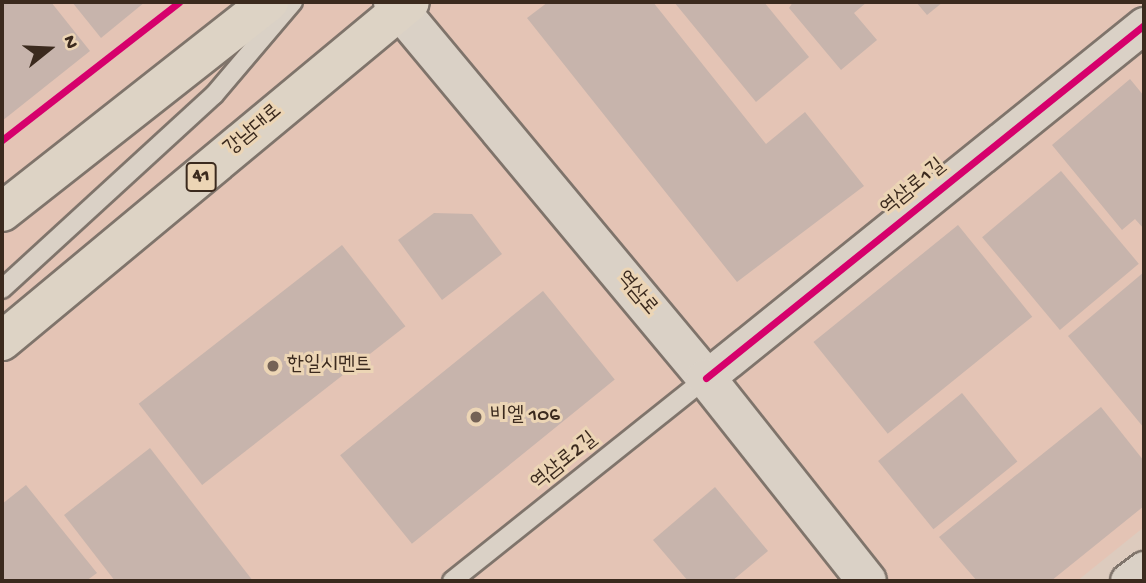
<!DOCTYPE html>
<html>
<head>
<meta charset="utf-8">
<style>
	body { margin:0 }
	#map { position:relative; width:1146px; height:583px; overflow:hidden; background:#ddcbbe; font-family:"Gochi Hand","Poor Story",sans-serif }
	div>[style] { position:absolute }
	[style*='--x'] { left:calc(var(--x)*1px); top:calc(var(--y)*1px); width:calc(var(--w)*1px); rotate:calc(var(--a)*1deg) }
	.built>* { inset:0; background:#e4c4b5 }
	.building>* { inset:0; background:#c7b4ac; transform-origin:0 0 }
	.roads { filter:drop-shadow(2px 0 #7f746b) drop-shadow(-2px 0 #7f746b) drop-shadow(0 2px #7f746b) drop-shadow(0 -2px #7f746b) }
	.service>* { height:18px; margin:-9px; padding:0 9px; transform-origin:9px; border-radius:9px; background:#dad1c6 }
	.minor>* { height:35px; margin:-17.5px; padding:0 17.5px; transform-origin:17.5px; border-radius:17.5px; background:#dad1c6 }
	.secondary>* { height:38px; margin:-19px; padding:0 19px; transform-origin:19px; border-radius:19px; background:#dad1c6 }
	.primary>* { height:38px; margin:-19px; padding:0 19px; transform-origin:19px; border-radius:19px; background:#ddd3c5 }
	.cycleway>* { height:7px; margin:-3.5px; padding:0 3.5px; transform-origin:3.5px; border-radius:3.5px; background:#d6006c }
	.dots>* { width:19px; height:19px; translate:-50% -50%; box-sizing:border-box; border:4px solid #ecd5b5; border-radius:50% }
	span { translate:-50% -50%; white-space:nowrap; text-align:center; line-height:1.15; -webkit-text-stroke:6px #ecd5b5; paint-order:stroke }
	.shield-label span { padding:2px 5px; background:#ecd5b5; border:2px solid; border-radius:5px; -webkit-text-stroke-width:0 }
	.shield-label { font-size:19px; color:#3b2a1e; font-weight:700 }
	.street-label { font-size:21px; color:#3b2a1e }
	.poi-label { font-size:21px; color:#3b2a1e }
	.left { translate:0 -50%; text-align:left }
	.frame { position:absolute; inset:0; border:4px solid #3b2a1e; pointer-events:none }
	.north { position:absolute; left:14px; top:14px; width:70px; height:70px; -webkit-text-stroke:5px #ecd5b5; paint-order:stroke; rotate:72deg; font-size:19px; font-weight:700; line-height:28px; text-align:center; color:#3b2a1e }
	.north::after { content:''; display:block; margin:auto; width:24px; height:32px; background:#3b2a1e; clip-path:polygon(50% 0,100% 100%,50% 72%,0 100%) }
</style>
</head>
<body>
<div id="map">
	<div class="built">
		<i style="clip-path:polygon(2px 2px,1144px 2px,1144px 527px,1077px 581px,2px 581px)"></i>
	</div>
	<div class="building">
		<i style="clip-path:polygon(2px 2px,51px 2px,90px 51px,2px 121px)"></i>
		<i style="clip-path:polygon(72px 2px,145px 2px,101px 38px)"></i>
		<i style="clip-path:polygon(548px 2px,653px 2px,766px 144px,805px 112px,864px 186px,737px 282px,527px 18px)"></i>
		<i style="clip-path:polygon(674px 2px,764px 2px,809px 57px,756px 102px)"></i>
		<i style="clip-path:polygon(793px 2px,867px 2px,854px 13px,877px 40px,841px 70px,789px 8px)"></i>
		<i style="clip-path:polygon(916px 2px,943px 2px,927px 15px)"></i>
		<i style="clip-path:polygon(1130px 79px,1144px 96px,1144px 229px,1135px 219px,1122px 230px,1052px 145px)"></i>
		<i style="left:1061px;top:171px;width:121px;height:103px;rotate:50deg"></i>
		<i style="clip-path:polygon(434px 213px,472px 214px,502px 254px,442px 300px,398px 240px)"></i>
		<i style="left:958px;top:225px;width:118px;height:186px;rotate:51deg"></i>
		<i style="left:342px;top:245px;width:103px;height:258px;rotate:52deg"></i>
		<i style="clip-path:polygon(1144px 272px,1144px 428px,1068px 336px)"></i>
		<i style="left:543px;top:291px;width:114px;height:261px;rotate:51deg"></i>
		<i style="left:962px;top:393px;width:88px;height:108px;rotate:51deg"></i>
		<i style="clip-path:polygon(1101px 407px,1144px 461px,1144px 506px,1051px 581px,977px 581px,939px 537px)"></i>
		<i style="clip-path:polygon(150px 448px,253px 581px,115px 581px,64px 515px)"></i>
		<i style="clip-path:polygon(26px 485px,97px 573px,86px 581px,2px 581px,2px 504px)"></i>
		<i style="clip-path:polygon(715px 487px,768px 551px,732px 581px,688px 581px,653px 540px)"></i>
	</div>
	<div class="roads">
		<div class="service">
			<i style="--x:2;--y:289;--w:287;--a:-42.5"></i>
			<i style="--x:214;--y:95;--w:122;--a:-49.7"></i>
			<i style="--x:452;--y:581;--w:325;--a:-38.6"></i>
		</div>
		<div class="minor">
			<i style="--x:706;--y:378;--w:563;--a:-38.87"></i>
			<i style="--x:1128;--y:581;--w:20;--a:-37"></i>
		</div>
		<div class="secondary">
			<i style="--x:393;--y:2;--w:489;--a:50.2"></i>
			<i style="--x:706;--y:378;--w:259;--a:51.6"></i>
		</div>
		<div class="primary">
			<i style="--x:2;--y:212;--w:340;--a:-38.2"></i>
			<i style="--x:2;--y:341;--w:530;--a:-39.72"></i>
		</div>
	</div>
	<div class="cycleway">
		<i style="--x:2;--y:140;--w:224;--a:-37.9"></i>
		<i style="--x:706;--y:378;--w:563;--a:-38.87"></i>
	</div>
	<div class="dots">
		<i style="left:273px;top:366px;background:#746256"></i>
		<i style="left:476px;top:417px;background:#746256"></i>
	</div>
	<div class="shield-label">
		<span style="left:201px;top:177px">41</span>
	</div>
	<div class="street-label">
		<span style="left:254px;top:131px;rotate:-40deg">강남대로</span>
		<span style="left:914px;top:188px;rotate:-39deg">역삼로1길</span>
		<span style="left:636px;top:294px;rotate:50deg">역삼로</span>
		<span style="left:565px;top:462px;rotate:-39deg">역삼로2길</span>
	</div>
	<div class="poi-label">
		<span class="left" style="left:287px;top:366px">한일시멘트</span>
		<span class="left" style="left:490px;top:417px">비엘 106</span>
	</div>
	<div class="frame"></div>
	<div class="north">N</div>
</div>
</body>
</html>
